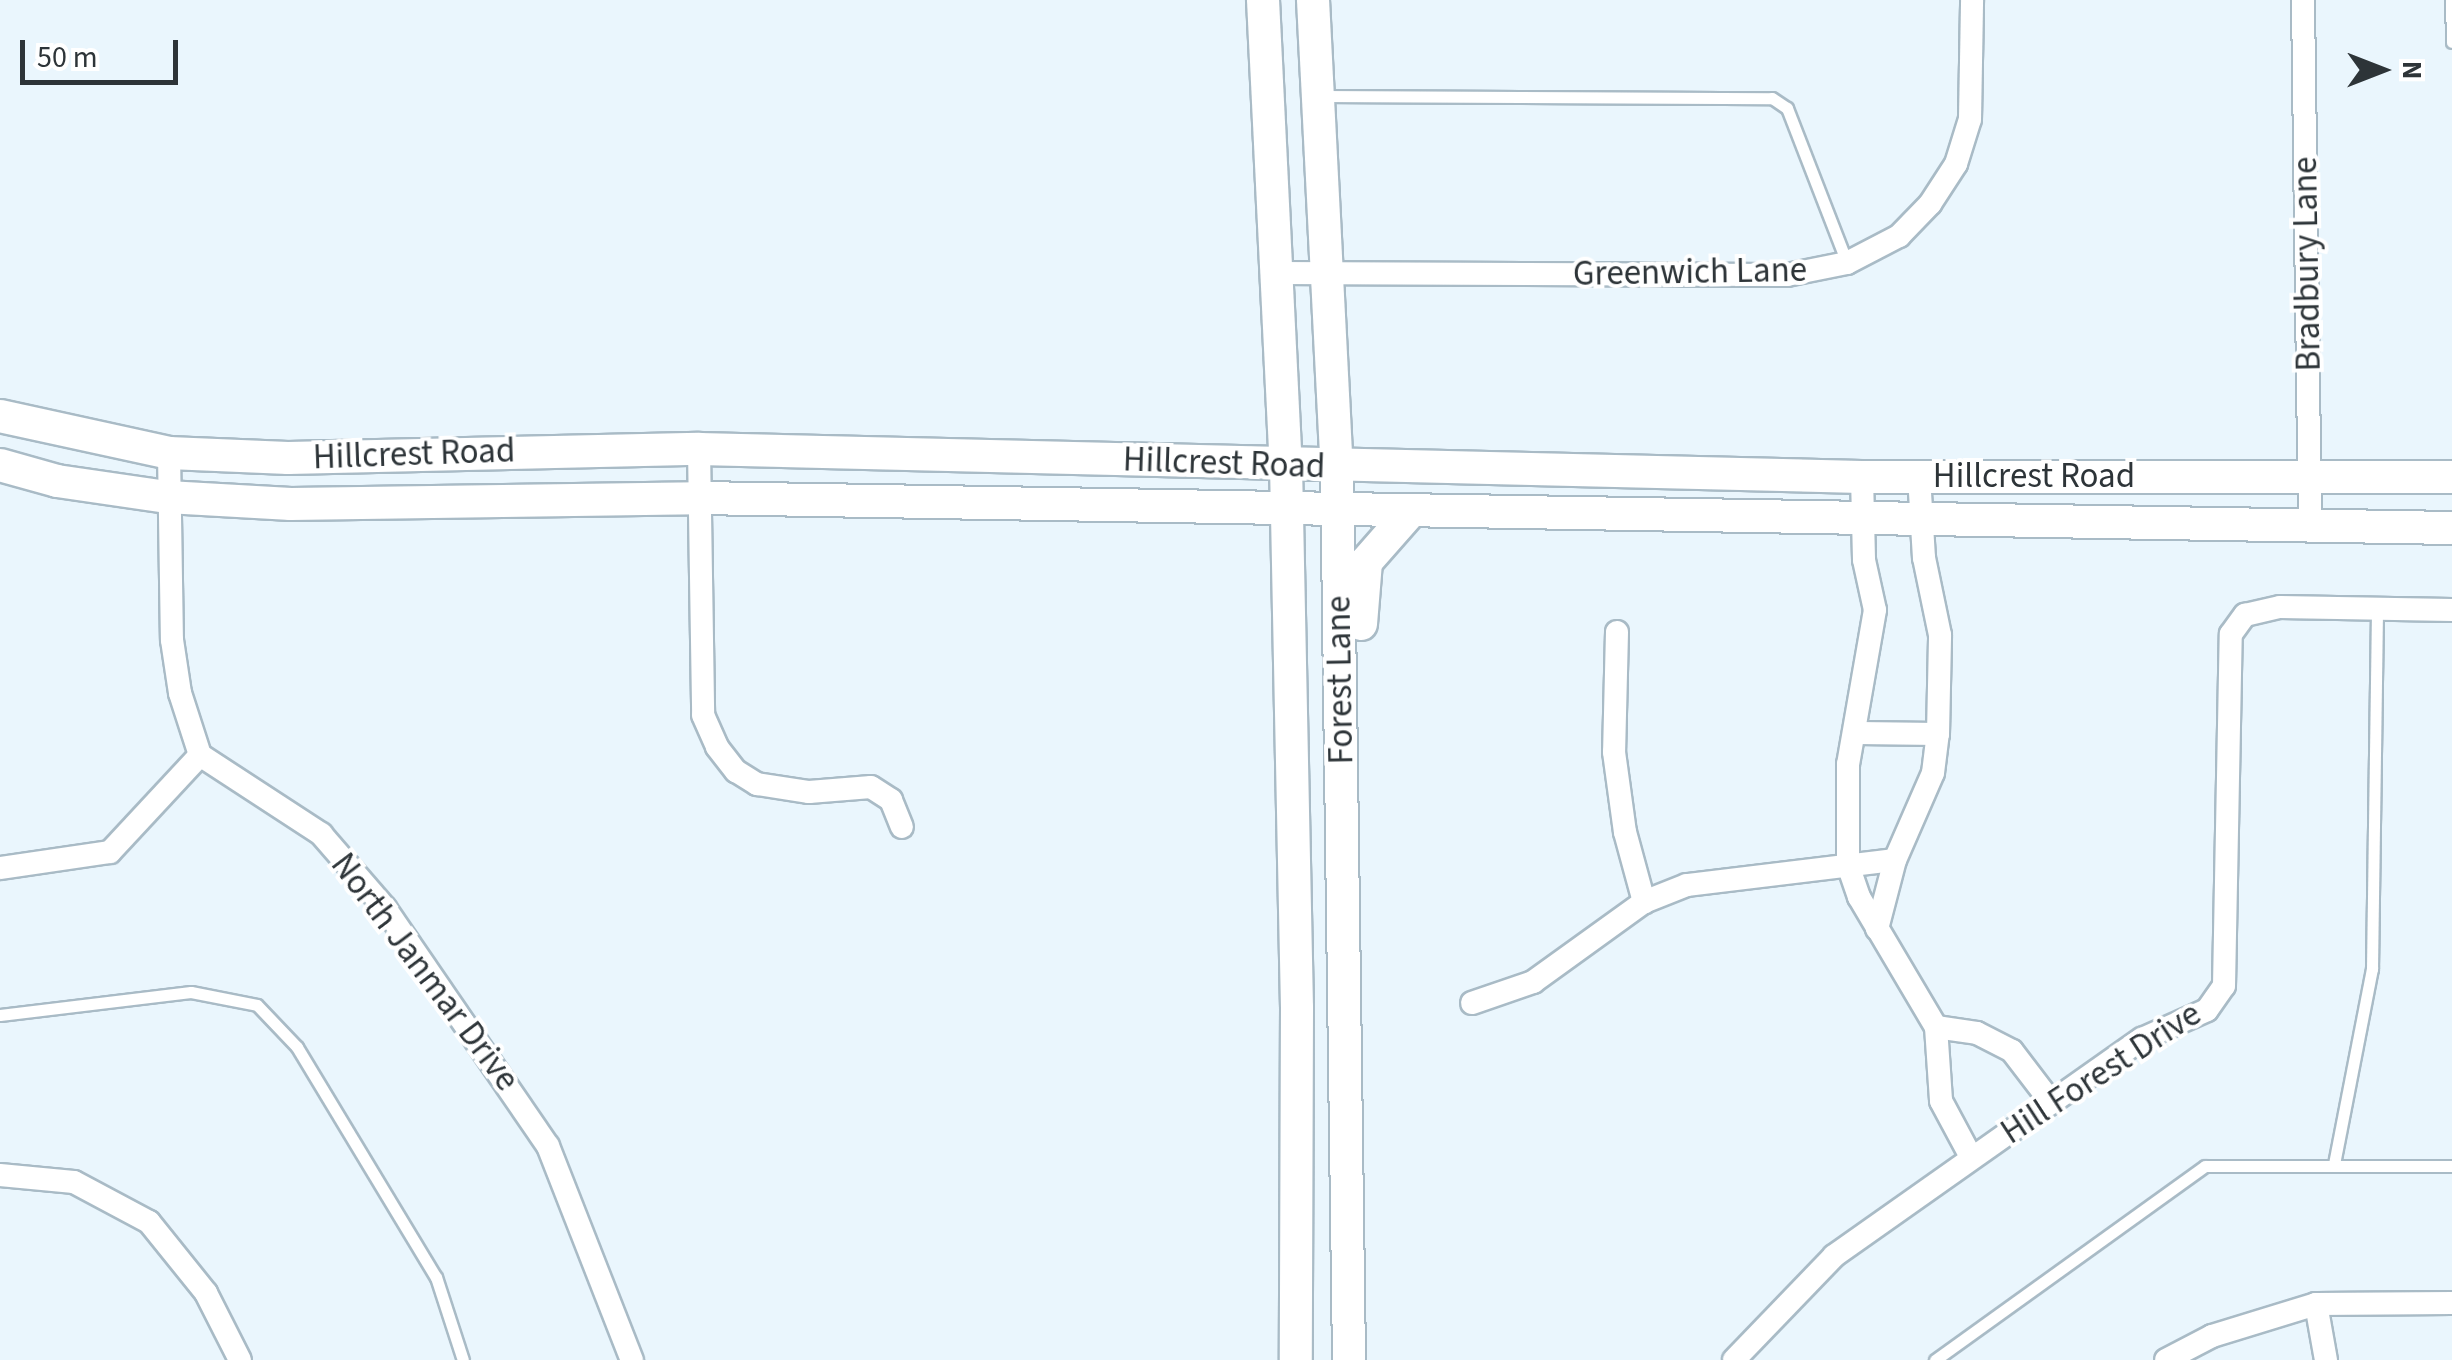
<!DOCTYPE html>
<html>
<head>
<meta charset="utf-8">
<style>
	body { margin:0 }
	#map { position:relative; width:2452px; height:1360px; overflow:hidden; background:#eaf6fd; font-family:"Source Sans 3",sans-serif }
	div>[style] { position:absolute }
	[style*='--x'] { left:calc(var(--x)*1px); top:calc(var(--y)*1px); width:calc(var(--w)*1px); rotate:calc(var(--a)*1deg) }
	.roads { filter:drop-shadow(2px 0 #a9bbc6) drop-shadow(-2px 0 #a9bbc6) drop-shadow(0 2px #a9bbc6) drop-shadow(0 -2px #a9bbc6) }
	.service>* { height:11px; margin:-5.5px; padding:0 5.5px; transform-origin:5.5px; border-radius:5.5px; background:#fff }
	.minor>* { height:22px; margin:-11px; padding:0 11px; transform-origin:11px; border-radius:11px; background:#fff }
	.secondary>* { height:32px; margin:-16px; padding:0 16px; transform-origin:16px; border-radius:16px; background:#fff }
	span { translate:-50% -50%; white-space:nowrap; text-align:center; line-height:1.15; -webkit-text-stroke:8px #fff; paint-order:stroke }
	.street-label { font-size:35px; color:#2d3438 }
	.north { position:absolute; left:2332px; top:20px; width:100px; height:100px; -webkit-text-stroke:8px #fff; paint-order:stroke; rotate:90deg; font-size:28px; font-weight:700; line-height:40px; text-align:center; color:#2d3438 }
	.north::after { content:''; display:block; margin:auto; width:35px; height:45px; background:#2d3438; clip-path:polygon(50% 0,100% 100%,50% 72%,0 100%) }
	.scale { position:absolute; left:20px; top:40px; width:158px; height:45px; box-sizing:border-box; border:5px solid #2d3438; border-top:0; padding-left:12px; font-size:30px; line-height:35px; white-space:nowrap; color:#2d3438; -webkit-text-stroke:8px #fff; paint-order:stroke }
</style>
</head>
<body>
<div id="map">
	<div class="roads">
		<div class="service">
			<i style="--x:2451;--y:0;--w:42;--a:88.6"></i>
			<i style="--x:1320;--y:96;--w:452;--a:0.3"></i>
			<i style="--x:1772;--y:98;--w:18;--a:34"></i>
			<i style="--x:1787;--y:108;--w:166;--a:68.8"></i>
			<i style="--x:0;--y:1015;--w:192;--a:-6.9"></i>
			<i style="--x:191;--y:992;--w:67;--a:11.1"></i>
			<i style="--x:257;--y:1005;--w:58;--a:46.4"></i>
			<i style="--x:297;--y:1047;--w:269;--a:58.9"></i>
			<i style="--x:436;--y:1277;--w:87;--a:72"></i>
			<i style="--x:2334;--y:1164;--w:199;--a:-79"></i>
			<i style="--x:2372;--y:969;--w:359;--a:-89.2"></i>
			<i style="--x:1935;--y:1360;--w:332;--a:-35.7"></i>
			<i style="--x:2205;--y:1166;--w:247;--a:0"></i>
		</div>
		<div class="minor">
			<i style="--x:2303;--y:0;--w:528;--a:89.24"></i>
			<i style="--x:1275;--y:273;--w:512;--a:0.22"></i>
			<i style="--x:1787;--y:275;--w:61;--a:-11.3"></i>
			<i style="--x:1847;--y:263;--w:59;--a:-27.4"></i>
			<i style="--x:1899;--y:236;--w:45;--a:-45.9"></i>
			<i style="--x:1930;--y:204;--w:48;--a:-57"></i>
			<i style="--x:1956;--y:164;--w:47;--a:-72.7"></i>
			<i style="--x:1970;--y:119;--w:119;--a:-89"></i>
			<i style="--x:699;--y:449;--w:266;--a:89.1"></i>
			<i style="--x:703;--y:715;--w:35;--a:66"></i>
			<i style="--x:717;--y:747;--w:31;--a:52"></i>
			<i style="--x:736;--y:771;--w:25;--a:32"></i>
			<i style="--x:757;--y:784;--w:53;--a:8.7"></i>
			<i style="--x:809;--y:792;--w:62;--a:-4.6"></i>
			<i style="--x:871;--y:787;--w:24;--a:33"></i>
			<i style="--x:891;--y:800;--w:29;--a:68"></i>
			<i style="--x:169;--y:453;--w:187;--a:89.1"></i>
			<i style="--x:172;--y:640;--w:54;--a:81.4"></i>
			<i style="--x:180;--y:693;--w:65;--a:72.1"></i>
			<i style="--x:200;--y:755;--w:145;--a:33.1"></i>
			<i style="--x:321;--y:834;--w:98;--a:49.1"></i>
			<i style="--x:385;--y:908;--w:288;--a:55.6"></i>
			<i style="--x:548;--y:1146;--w:230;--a:68.6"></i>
			<i style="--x:1862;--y:477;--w:83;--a:88.6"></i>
			<i style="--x:1864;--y:560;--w:51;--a:77.6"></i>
			<i style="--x:1875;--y:610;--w:156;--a:99.9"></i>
			<i style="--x:1848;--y:764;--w:101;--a:90"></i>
			<i style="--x:1848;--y:865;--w:34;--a:71"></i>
			<i style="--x:1859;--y:897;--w:151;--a:59.4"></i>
			<i style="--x:1936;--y:1027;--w:74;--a:86.1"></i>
			<i style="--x:1941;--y:1101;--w:64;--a:61.8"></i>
			<i style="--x:1617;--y:632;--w:120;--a:91.4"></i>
			<i style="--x:1614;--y:752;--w:81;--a:82.2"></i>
			<i style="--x:1625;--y:832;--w:73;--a:74.8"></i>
			<i style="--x:1858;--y:733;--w:80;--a:0.7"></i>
			<i style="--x:0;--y:868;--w:111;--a:-8.3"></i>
			<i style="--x:110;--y:852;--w:132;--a:-47.1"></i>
			<i style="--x:1877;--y:929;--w:71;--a:-75.4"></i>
			<i style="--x:1895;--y:860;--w:95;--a:-66.4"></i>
			<i style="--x:1933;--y:773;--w:39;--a:-83"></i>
			<i style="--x:1938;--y:734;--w:99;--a:-88.8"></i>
			<i style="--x:1940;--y:635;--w:79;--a:-101.7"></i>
			<i style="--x:1924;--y:558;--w:82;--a:-93.5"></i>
			<i style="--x:1472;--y:1003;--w:65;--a:-19"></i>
			<i style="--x:1533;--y:982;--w:137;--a:-35.8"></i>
			<i style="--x:1644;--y:902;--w:46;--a:-21.6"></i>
			<i style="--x:1687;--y:885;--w:209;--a:-6.9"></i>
			<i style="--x:1936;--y:1027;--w:41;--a:8.3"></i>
			<i style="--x:1977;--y:1033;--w:39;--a:27"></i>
			<i style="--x:2012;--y:1051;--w:64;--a:52.6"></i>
			<i style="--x:0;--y:1175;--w:74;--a:5.4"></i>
			<i style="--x:74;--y:1182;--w:85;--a:28.1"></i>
			<i style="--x:149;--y:1222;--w:91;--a:51.2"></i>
			<i style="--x:206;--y:1293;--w:75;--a:63.1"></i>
			<i style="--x:2316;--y:1304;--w:57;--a:79.9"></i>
			<i style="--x:1734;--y:1360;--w:144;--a:-46.1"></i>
			<i style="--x:1834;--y:1256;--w:377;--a:-35.2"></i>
			<i style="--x:2142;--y:1039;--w:71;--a:-24"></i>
			<i style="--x:2207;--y:1010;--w:29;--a:-55"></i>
			<i style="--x:2224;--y:986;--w:352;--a:-88.9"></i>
			<i style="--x:2231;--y:634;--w:24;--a:-54"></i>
			<i style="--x:2245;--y:615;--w:36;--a:-13"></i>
			<i style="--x:2280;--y:607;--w:172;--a:1"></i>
			<i style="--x:2166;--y:1360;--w:52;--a:-27.6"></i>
			<i style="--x:2212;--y:1336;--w:109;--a:-17.1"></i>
			<i style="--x:2316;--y:1304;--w:136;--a:-0.4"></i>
		</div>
		<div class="secondary">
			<i style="--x:1263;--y:0;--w:466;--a:87.2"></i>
			<i style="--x:1286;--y:465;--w:543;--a:88.84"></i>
			<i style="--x:1297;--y:1008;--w:352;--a:90.2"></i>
			<i style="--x:1313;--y:0;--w:468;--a:87.1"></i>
			<i style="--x:1337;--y:467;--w:893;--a:89.23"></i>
			<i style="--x:0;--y:416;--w:173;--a:12.3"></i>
			<i style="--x:169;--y:453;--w:119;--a:2.4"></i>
			<i style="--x:288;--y:458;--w:411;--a:-1.3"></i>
			<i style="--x:699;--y:449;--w:1163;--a:1.38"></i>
			<i style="--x:1862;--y:477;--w:590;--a:0"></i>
			<i style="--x:0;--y:465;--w:59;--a:15.7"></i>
			<i style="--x:57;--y:481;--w:111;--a:8.3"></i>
			<i style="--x:167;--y:497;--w:124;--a:3.2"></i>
			<i style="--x:291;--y:504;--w:408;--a:-0.8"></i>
			<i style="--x:699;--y:498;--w:1753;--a:0.98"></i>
			<i style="--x:1361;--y:624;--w:62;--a:-85.4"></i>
			<i style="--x:1366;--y:562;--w:67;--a:-48.7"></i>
		</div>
	</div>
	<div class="street-label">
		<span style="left:2307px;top:264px;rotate:-91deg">Bradbury Lane</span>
		<span style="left:1690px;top:272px;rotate:-1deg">Greenwich Lane</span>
		<span style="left:414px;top:454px;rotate:-2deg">Hillcrest Road</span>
		<span style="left:1224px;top:463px;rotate:2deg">Hillcrest Road</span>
		<span style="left:2034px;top:476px">Hillcrest Road</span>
		<span style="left:1340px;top:680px;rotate:-91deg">Forest Lane</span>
		<span style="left:425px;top:972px;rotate:53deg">North Janmar Drive</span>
		<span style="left:2101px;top:1073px;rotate:-33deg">Hill Forest Drive</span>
	</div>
	<div class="north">N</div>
	<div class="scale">50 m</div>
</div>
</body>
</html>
